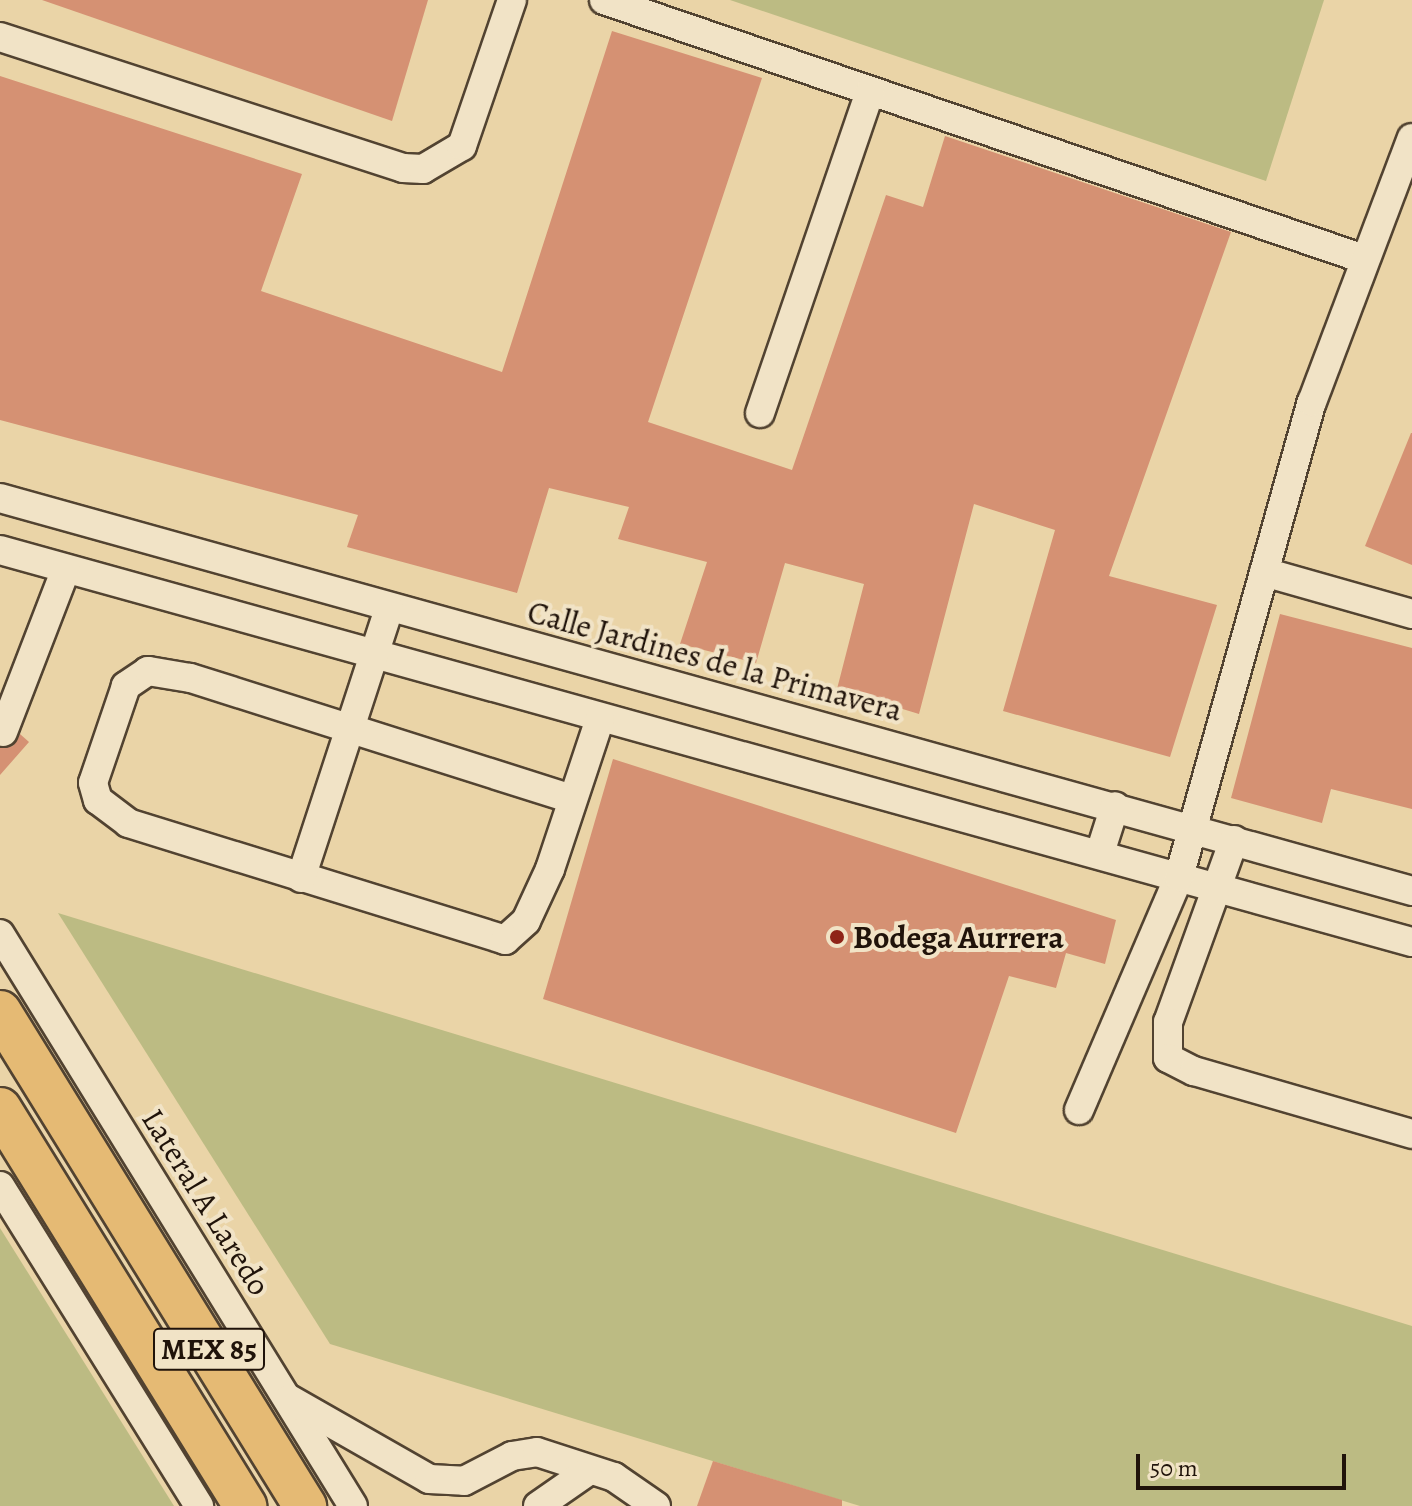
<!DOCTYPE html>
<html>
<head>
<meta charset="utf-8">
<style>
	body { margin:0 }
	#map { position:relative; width:1412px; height:1506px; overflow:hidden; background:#ead4a7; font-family:Alegreya,serif }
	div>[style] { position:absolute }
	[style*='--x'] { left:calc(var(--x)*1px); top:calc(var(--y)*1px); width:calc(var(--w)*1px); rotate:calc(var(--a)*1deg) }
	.green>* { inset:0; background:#bcbb83 }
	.building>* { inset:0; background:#d59173 }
	.roads { filter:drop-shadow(2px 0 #524331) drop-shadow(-2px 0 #524331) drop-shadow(0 2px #524331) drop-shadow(0 -2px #524331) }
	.minor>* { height:28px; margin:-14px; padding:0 14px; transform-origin:14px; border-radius:14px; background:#f1e3c6 }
	.highway>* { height:42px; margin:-21px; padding:0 21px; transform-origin:21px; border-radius:21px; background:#e5ba74 }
	.dots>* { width:22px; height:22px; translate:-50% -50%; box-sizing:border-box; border:4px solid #f1e3c6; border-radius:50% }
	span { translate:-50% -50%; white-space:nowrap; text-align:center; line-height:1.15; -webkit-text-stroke:8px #f1e3c6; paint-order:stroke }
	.shield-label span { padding:2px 6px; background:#f1e3c6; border:2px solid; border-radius:6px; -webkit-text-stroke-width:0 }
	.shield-label { font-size:30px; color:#20130a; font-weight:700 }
	.street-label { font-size:32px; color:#20130a }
	.poi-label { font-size:32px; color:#20130a; font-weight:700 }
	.left { translate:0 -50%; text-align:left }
	.scale { position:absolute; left:1136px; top:1454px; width:210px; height:36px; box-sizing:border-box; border:4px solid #20130a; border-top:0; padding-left:10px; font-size:24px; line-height:28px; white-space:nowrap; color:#20130a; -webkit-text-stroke:6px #f1e3c6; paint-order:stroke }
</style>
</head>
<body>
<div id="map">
	<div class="green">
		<i style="clip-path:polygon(730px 0,1324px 0,1266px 181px)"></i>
		<i style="clip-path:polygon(58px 913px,1412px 1326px,1412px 1506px,860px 1506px,330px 1344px)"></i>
		<i style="clip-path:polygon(0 1228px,174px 1506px,0 1506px)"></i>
	</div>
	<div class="building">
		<i style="clip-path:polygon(42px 0,428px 0,392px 121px)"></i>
		<i style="clip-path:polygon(612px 31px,762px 78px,648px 422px,792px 470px,886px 195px,923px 207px,945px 136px,1231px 232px,1109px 576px,1217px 605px,1170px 757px,1003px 711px,1055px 530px,974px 504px,919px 714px,837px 689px,864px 584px,785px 563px,756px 663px,680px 644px,707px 562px,618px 539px,629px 507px,549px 488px,517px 593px,347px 547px,358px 515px,0 420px,0 76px,302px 174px,261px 291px,502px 372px)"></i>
		<i style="clip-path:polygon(1411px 433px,1412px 433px,1412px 565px,1365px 546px)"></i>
		<i style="clip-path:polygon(1280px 614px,1412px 648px,1412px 809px,1331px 789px,1322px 823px,1231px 798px)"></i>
		<i style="clip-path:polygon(20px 734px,29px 742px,0 775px,0 748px,13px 746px)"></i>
		<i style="clip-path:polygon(613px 759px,1116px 920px,1105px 964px,1066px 953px,1056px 988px,1009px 976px,956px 1133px,543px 999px)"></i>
		<i style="clip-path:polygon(713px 1461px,842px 1500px,842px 1506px,697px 1506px)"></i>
	</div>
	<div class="roads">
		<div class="minor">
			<i style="--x:604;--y:0;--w:803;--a:18.82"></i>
			<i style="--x:0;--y:37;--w:424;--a:18"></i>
			<i style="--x:403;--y:168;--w:20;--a:3"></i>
			<i style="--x:423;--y:169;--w:45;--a:-30.5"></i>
			<i style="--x:462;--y:146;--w:154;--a:-71.1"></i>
			<i style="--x:760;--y:413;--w:340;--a:-71.1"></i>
			<i style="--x:0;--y:498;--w:1466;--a:15.55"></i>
			<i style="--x:0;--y:550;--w:1465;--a:15.52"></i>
			<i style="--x:1264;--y:572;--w:154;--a:15.8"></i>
			<i style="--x:3;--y:732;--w:175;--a:-68.9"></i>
			<i style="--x:572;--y:799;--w:401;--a:-162.4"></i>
			<i style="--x:190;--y:678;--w:43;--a:-170.5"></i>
			<i style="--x:148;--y:671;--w:27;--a:146"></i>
			<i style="--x:126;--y:686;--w:102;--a:108.8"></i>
			<i style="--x:93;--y:783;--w:18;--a:74"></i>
			<i style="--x:98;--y:800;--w:38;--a:37"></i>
			<i style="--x:128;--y:823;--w:395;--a:17.2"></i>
			<i style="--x:505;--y:940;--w:28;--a:-42"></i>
			<i style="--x:526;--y:921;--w:57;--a:-65.2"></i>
			<i style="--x:550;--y:869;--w:158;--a:-71.6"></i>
			<i style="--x:1234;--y:840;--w:194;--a:109.9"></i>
			<i style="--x:1168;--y:1022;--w:36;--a:90"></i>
			<i style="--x:1168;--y:1058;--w:29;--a:27"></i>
			<i style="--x:1194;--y:1071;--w:227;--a:16.1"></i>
			<i style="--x:1100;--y:853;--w:49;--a:-72.3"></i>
			<i style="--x:301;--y:878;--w:283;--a:-71.9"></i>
			<i style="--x:0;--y:934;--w:672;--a:58.32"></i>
			<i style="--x:1079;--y:1110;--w:254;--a:-66.8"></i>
			<i style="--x:1179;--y:877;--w:493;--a:-74.4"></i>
			<i style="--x:1312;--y:402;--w:282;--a:-69.3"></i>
			<i style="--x:0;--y:1186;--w:377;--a:58.1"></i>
			<i style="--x:289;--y:1399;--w:161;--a:29.7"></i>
			<i style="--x:429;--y:1479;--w:35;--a:3"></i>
			<i style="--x:464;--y:1481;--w:54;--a:-27.5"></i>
			<i style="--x:512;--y:1456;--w:25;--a:-9"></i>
			<i style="--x:537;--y:1452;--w:81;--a:18"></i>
			<i style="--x:614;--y:1477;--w:51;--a:34.6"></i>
			<i style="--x:538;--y:1506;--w:60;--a:-34.8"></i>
		</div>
		<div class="highway">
			<i style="--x:0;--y:1012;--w:581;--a:58.31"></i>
			<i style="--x:0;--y:1109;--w:467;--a:58.3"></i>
		</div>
	</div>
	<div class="dots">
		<i style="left:837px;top:937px;background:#8f2418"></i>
	</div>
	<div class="shield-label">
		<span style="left:209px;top:1349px">MEX 85</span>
	</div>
	<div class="street-label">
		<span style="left:715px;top:661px;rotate:15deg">Calle Jardines de la Primavera</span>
		<span style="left:206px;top:1202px;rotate:58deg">Lateral A Laredo</span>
	</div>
	<div class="poi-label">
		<span class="left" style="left:853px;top:937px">Bodega Aurrera</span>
	</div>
	<div class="scale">50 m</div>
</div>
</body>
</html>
